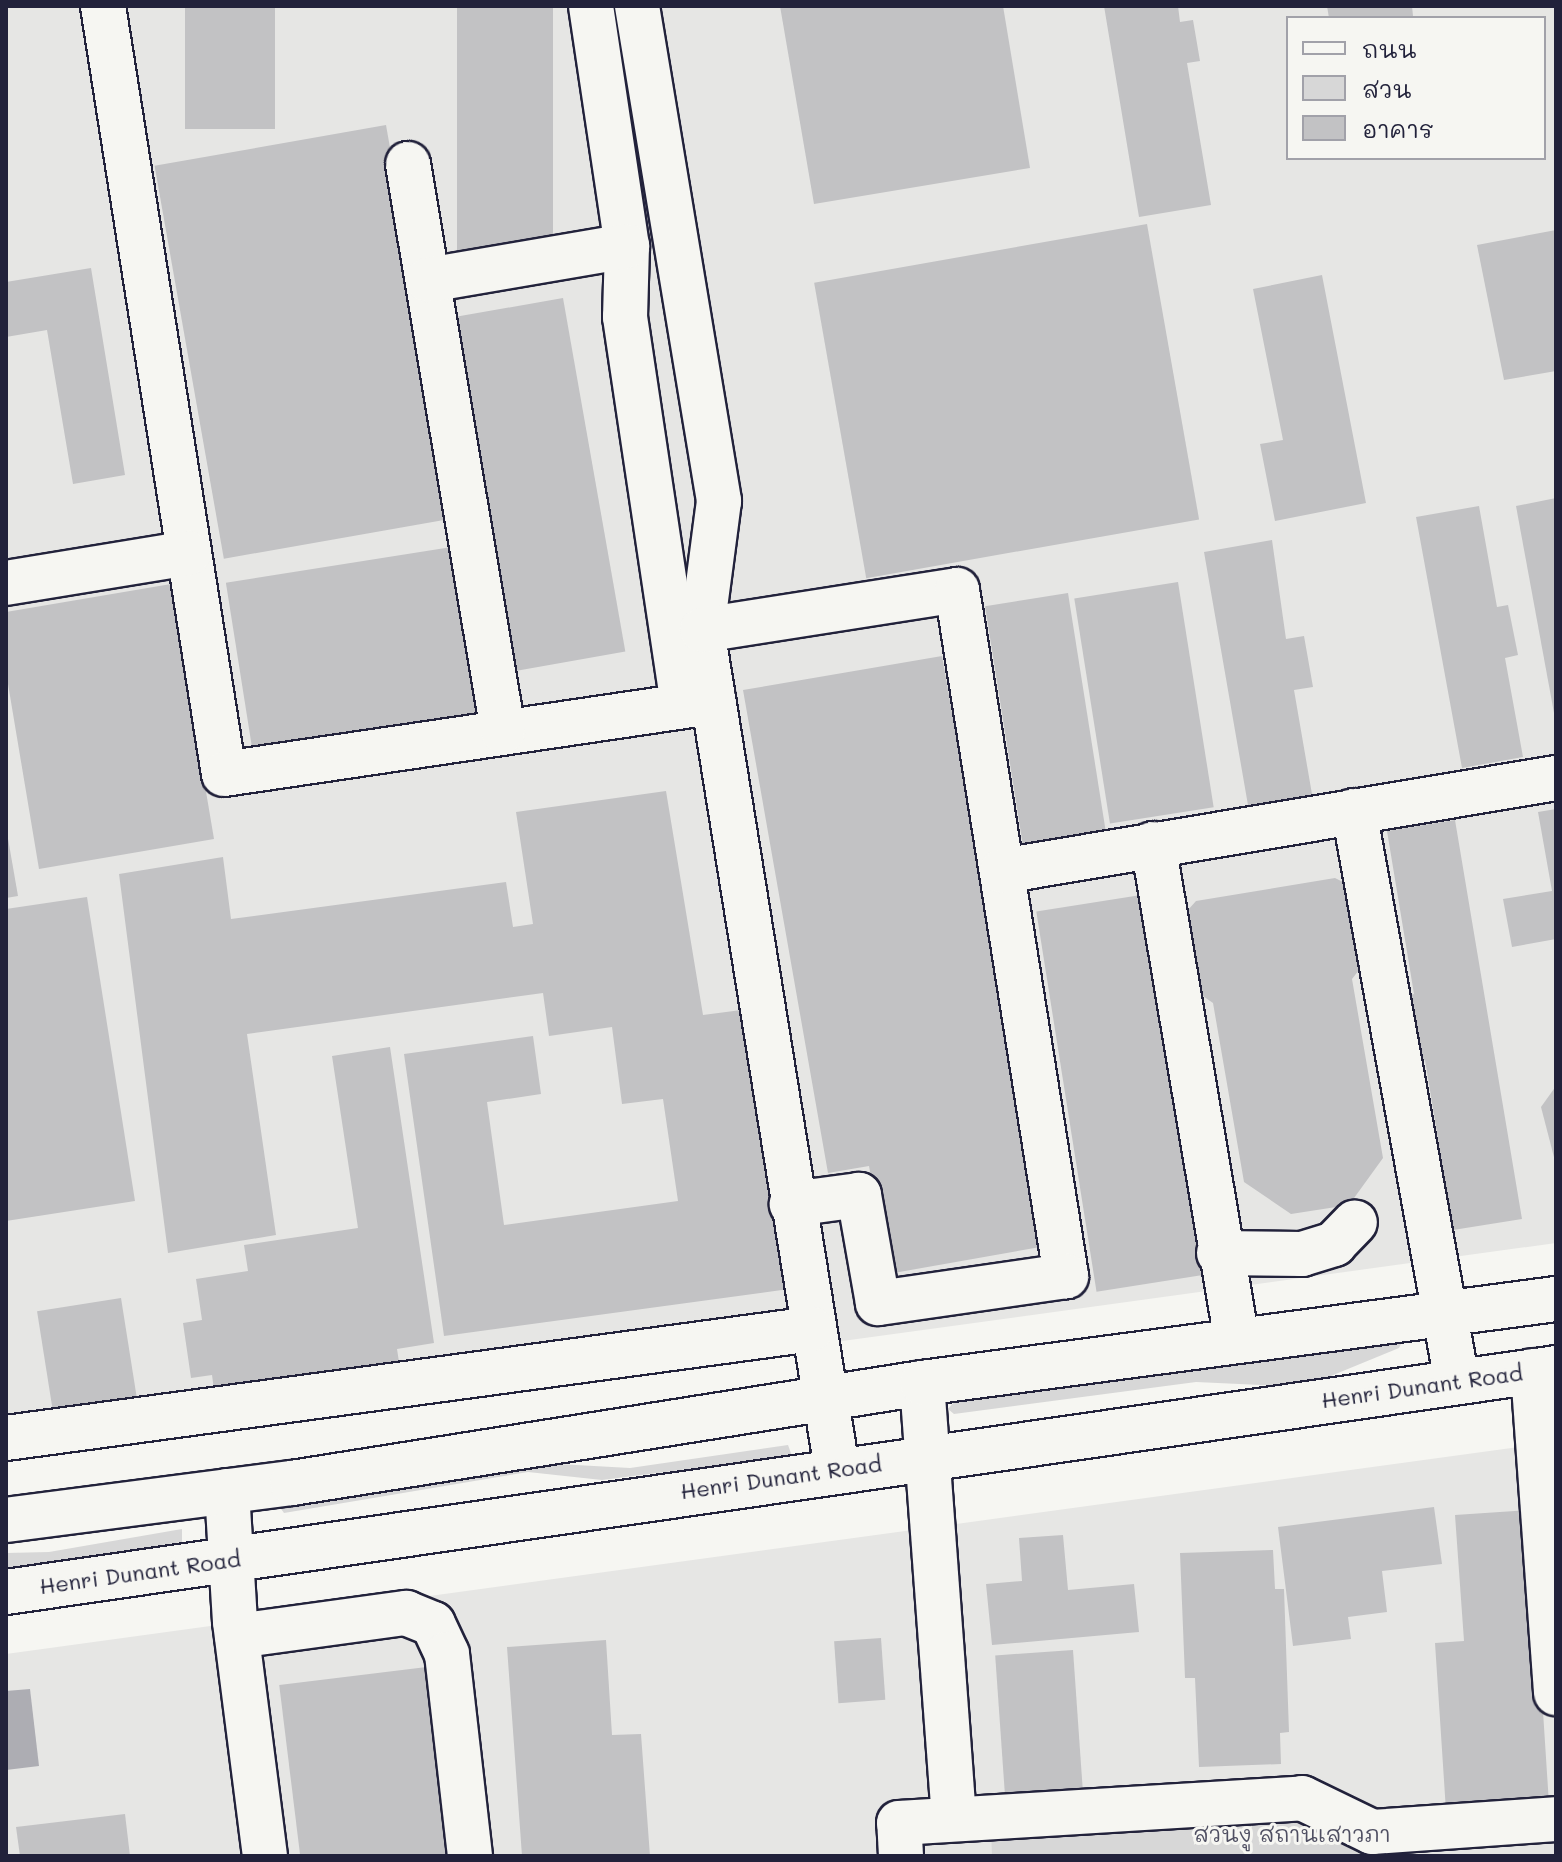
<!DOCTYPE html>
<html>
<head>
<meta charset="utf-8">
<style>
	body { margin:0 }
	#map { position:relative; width:1562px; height:1862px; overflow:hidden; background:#f6f6f2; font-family:Mali,"Playpen Sans Thai",sans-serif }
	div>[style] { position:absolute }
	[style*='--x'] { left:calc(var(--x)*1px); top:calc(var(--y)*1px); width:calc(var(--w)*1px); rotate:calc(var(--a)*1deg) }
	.built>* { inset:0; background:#e6e6e4 }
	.green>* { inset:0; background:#d7d7d7 }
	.water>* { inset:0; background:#adadb3 }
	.building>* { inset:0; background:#c2c2c4; transform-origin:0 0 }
	.roads { filter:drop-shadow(2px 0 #22223b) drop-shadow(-2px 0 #22223b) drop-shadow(0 2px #22223b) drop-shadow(0 -2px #22223b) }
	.minor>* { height:44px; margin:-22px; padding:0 22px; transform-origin:22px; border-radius:22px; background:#f6f6f2 }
	.major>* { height:44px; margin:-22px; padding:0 22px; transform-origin:22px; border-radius:22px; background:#f6f6f2 }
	span { translate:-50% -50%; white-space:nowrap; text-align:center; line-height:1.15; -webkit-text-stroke:6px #f6f6f2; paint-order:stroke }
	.street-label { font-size:22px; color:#22223b }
	.park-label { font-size:22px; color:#4f4f62 }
	.frame { position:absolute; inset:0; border:8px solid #22223b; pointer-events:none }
	.legend { position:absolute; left:1286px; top:16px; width:260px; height:144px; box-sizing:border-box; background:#f6f6f2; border:2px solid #a1a1a9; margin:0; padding:10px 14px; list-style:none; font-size:24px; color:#22223b }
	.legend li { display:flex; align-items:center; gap:16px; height:40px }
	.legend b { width:40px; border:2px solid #a1a1a9 }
</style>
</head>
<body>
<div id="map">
	<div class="built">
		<i style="clip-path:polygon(evenodd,6px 6px,1556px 6px,1556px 1243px,6px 1456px,6px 6px,1288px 18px,1544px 18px,1544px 158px,1288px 158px,1288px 18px)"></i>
		<i style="clip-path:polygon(1556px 1442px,1556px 1856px,6px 1856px,6px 1654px)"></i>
	</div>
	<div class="green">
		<i style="clip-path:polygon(1403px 1340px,1399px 1348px,1304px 1387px,1196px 1382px,954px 1414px,948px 1409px,953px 1403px)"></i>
		<i style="clip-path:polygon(788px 1445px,792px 1456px,602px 1480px,528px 1472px,284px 1513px,279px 1506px,540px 1463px,630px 1468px)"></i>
		<i style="clip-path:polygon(182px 1529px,182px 1542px,6px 1570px,6px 1553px,49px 1552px)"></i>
		<i style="clip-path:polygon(1301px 1810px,1360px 1847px,1360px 1856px,992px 1856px,991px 1829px)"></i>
	</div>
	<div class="water">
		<i style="clip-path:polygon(30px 1689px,39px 1766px,6px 1770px,6px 1691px)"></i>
	</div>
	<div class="building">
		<i style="left:185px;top:6px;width:90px;height:123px"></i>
		<i style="left:457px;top:6px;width:96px;height:257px"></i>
		<i style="clip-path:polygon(780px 6px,1003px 6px,1030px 168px,814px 204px)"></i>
		<i style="clip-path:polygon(1104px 6px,1178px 6px,1180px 22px,1193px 20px,1200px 61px,1187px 63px,1211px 205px,1139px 217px)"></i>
		<i style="clip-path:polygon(1327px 6px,1412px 6px,1413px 16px,1329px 18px)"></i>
		<i style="left:386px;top:125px;width:399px;height:235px;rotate:80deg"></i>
		<i style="left:1147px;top:224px;width:300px;height:338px;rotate:80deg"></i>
		<i style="clip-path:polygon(1556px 230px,1556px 371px,1504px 380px,1477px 245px)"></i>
		<i style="clip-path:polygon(91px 268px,125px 475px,73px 484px,47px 330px,6px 337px,6px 282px)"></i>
		<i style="clip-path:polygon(1322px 275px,1366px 503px,1275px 521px,1260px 444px,1283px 440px,1253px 289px)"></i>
		<i style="left:563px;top:298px;width:359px;height:113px;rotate:80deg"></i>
		<i style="clip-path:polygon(1556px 498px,1556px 713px,1554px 713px,1516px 506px)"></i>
		<i style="clip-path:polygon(1479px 506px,1497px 607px,1508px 605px,1518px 655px,1505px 658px,1523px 757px,1462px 768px,1416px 517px)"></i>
		<i style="clip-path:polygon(1272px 540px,1286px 639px,1304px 636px,1313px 687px,1294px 690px,1313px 800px,1249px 811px,1204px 552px)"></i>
		<i style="left:458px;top:546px;width:176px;height:235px;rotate:81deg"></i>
		<i style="left:1178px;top:582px;width:228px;height:105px;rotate:81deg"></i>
		<i style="clip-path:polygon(171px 584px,214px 839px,39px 869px,6px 672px,6px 612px)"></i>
		<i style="left:1068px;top:593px;width:244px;height:84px;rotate:81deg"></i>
		<i style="clip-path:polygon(942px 656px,1046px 1246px,888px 1274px,869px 1166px,828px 1173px,743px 690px)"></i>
		<i style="clip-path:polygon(666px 791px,703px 1015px,749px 1009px,789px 1289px,444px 1336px,404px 1054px,533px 1036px,541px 1094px,487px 1102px,504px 1225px,678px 1201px,663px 1099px,622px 1104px,612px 1027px,549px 1036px,543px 993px,247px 1034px,276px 1235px,168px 1253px,119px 874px,223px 857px,231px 919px,506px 882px,513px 927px,533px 924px,516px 812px)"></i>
		<i style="clip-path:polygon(1556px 809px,1556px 939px,1512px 947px,1503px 899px,1552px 891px,1538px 812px)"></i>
		<i style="clip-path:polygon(1455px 820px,1522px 1219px,1453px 1230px,1425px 1060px,1405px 1062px,1395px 1000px,1414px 994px,1387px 831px)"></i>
		<i style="clip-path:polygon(6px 827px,18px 896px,6px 898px)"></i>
		<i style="clip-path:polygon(1335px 878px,1357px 889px,1369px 957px,1352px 979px,1383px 1158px,1349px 1205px,1291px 1214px,1244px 1182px,1213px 1003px,1190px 987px,1179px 920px,1196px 901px)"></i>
		<i style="left:1141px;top:895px;width:385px;height:106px;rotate:81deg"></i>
		<i style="clip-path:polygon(87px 897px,135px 1201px,6px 1221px,6px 909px)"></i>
		<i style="clip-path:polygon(390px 1047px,434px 1343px,397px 1349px,399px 1362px,214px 1390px,212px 1375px,191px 1378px,183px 1323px,202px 1320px,196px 1279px,248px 1271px,244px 1245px,358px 1228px,332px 1056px)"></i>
		<i style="clip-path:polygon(1556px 1086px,1556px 1165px,1541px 1107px)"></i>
		<i style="left:121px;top:1298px;width:103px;height:85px;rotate:81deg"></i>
		<i style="clip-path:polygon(1434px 1507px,1442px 1564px,1382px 1571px,1387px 1612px,1348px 1617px,1351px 1639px,1293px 1646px,1278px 1527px)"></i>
		<i style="clip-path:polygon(1530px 1510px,1549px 1804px,1446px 1811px,1435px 1643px,1464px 1641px,1455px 1515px)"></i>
		<i style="clip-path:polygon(1063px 1535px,1068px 1590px,1134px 1584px,1139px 1632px,992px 1645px,986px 1584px,1022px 1581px,1019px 1538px)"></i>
		<i style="clip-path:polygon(1273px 1550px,1275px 1589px,1284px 1589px,1289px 1732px,1280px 1733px,1281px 1764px,1199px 1767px,1195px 1678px,1185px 1678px,1180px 1553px)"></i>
		<i style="left:881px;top:1638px;width:62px;height:47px;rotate:86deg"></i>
		<i style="clip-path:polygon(606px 1640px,612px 1735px,641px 1734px,650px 1856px,522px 1856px,507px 1647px)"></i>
		<i style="left:1073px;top:1650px;width:139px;height:78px;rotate:86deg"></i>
		<i style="left:443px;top:1665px;width:192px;height:165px;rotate:83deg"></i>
		<i style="clip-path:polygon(125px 1814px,130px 1856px,20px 1856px,16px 1827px)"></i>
	</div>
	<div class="roads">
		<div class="minor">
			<i style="--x:103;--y:6;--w:777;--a:81.05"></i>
			<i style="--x:224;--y:774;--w:495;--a:-8.4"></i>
			<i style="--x:591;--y:6;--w:243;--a:81.5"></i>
			<i style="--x:627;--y:246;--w:71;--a:91.6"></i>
			<i style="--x:625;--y:317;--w:372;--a:81.5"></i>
			<i style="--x:637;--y:6;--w:502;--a:80.59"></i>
			<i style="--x:719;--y:501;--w:130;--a:97.5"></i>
			<i style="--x:702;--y:630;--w:850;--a:80.86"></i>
			<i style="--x:408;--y:164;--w:575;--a:80.49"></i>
			<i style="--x:428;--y:280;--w:202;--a:-9.7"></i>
			<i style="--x:6;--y:583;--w:185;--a:-9.3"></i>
			<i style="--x:702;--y:630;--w:258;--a:-8.9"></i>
			<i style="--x:957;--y:590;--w:695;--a:80.97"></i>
			<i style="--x:1066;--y:1276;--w:190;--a:171.8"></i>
			<i style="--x:878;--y:1303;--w:110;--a:-100"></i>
			<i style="--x:859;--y:1195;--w:68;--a:172.3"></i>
			<i style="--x:1354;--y:811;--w:580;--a:79.77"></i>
			<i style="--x:1153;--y:844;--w:504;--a:80.41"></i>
			<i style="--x:1002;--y:871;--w:562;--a:-9.53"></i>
			<i style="--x:1219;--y:1253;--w:83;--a:0.7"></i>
			<i style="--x:1302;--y:1254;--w:34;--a:-17"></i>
			<i style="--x:1334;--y:1244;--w:30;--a:-46"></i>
			<i style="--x:1533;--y:1371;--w:323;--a:85.9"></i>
			<i style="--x:922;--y:1383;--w:437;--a:85.8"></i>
			<i style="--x:6;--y:1438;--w:813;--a:-7.7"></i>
			<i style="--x:227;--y:1491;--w:131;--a:86.5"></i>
			<i style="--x:235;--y:1622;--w:236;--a:82.7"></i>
			<i style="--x:237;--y:1636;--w:171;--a:-7.8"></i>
			<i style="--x:406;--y:1613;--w:29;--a:22"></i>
			<i style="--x:433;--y:1624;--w:33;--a:65"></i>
			<i style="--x:447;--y:1654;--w:203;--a:83.5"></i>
			<i style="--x:901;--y:1856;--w:33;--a:-93"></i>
			<i style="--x:899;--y:1823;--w:404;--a:-3.5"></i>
			<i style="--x:1302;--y:1798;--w:78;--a:25.9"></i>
			<i style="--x:1372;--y:1832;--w:184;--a:-4"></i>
		</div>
		<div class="major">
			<i style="--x:6;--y:1520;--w:288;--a:-7.4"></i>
			<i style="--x:292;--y:1483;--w:638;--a:-9.02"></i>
			<i style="--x:922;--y:1383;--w:640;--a:-7.55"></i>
			<i style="--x:6;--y:1592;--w:1566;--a:-8.22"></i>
		</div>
	</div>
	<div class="street-label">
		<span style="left:1422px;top:1386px;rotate:-8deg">Henri Dunant Road</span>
		<span style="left:781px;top:1477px;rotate:-8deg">Henri Dunant Road</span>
		<span style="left:140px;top:1572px;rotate:-8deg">Henri Dunant Road</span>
	</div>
	<div class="park-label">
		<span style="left:1292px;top:1834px">สวนงู สถานเสาวภา</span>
	</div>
	<div class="frame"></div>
	<ul class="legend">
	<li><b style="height:10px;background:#f6f6f2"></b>ถนน</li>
	<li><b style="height:22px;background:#d7d7d7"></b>สวน</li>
	<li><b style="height:22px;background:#c2c2c4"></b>อาคาร</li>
	</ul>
</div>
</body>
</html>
